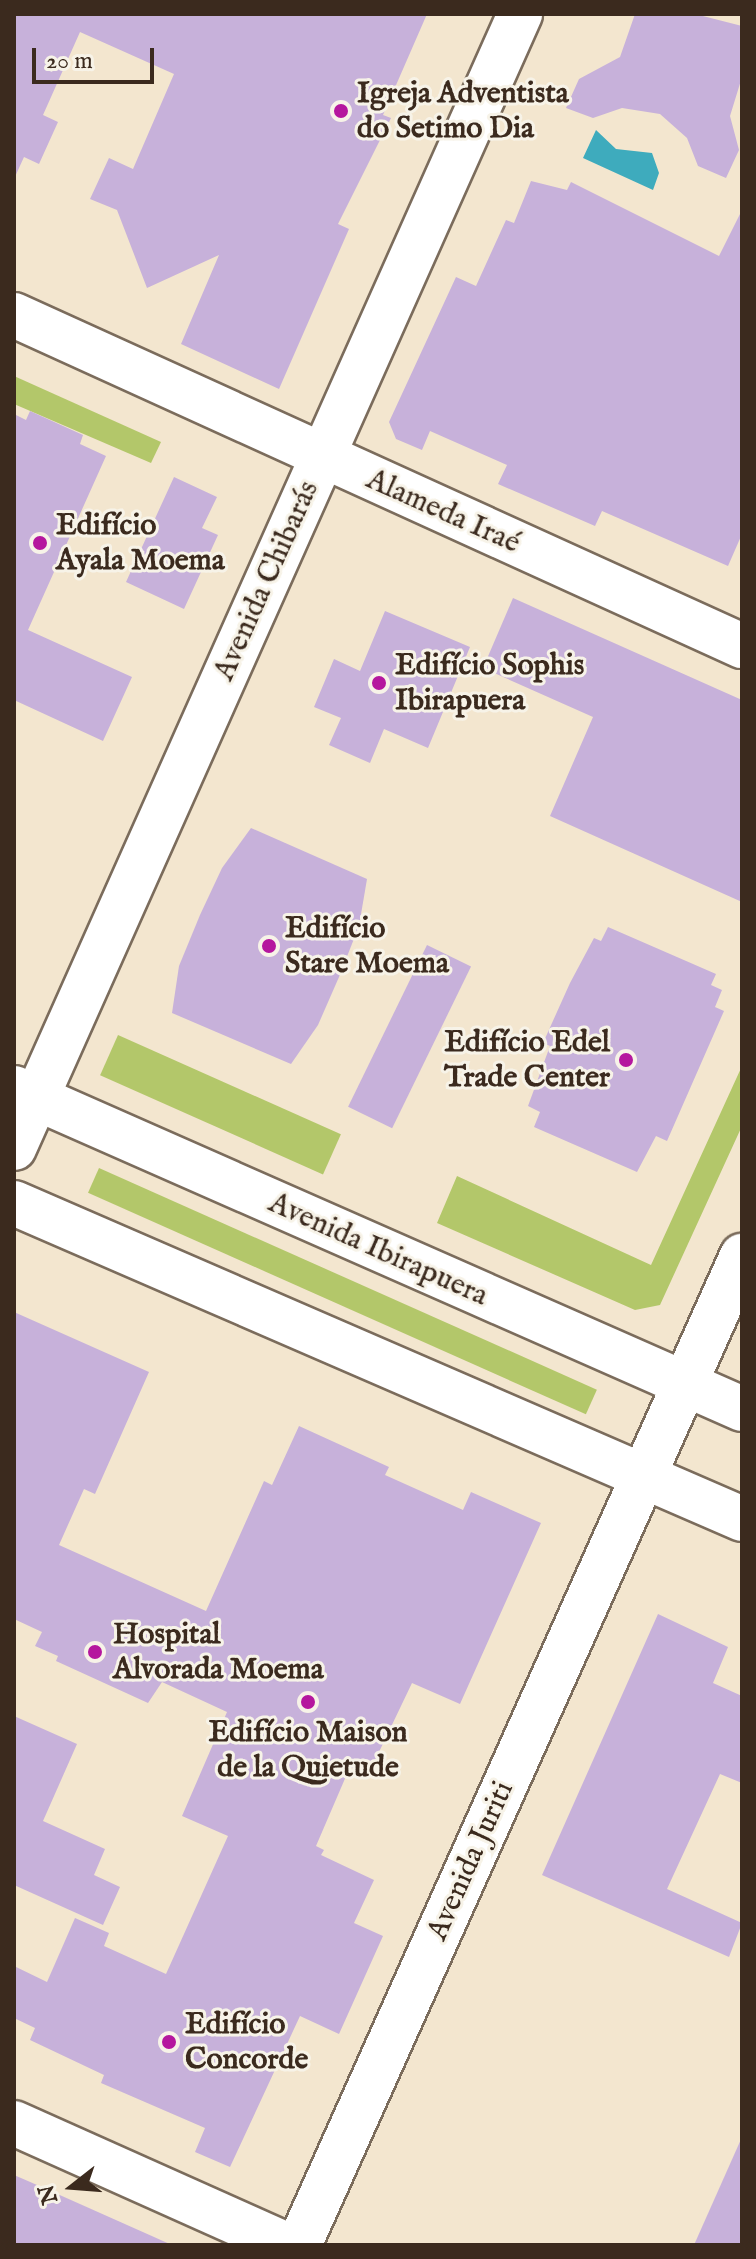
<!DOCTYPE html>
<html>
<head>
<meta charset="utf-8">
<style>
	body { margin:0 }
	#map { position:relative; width:756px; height:2259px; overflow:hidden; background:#f3e6cf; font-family:"IM FELL English",serif }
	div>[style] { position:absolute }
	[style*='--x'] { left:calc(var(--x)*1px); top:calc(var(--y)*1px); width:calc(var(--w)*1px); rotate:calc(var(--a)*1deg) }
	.green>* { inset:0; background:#b3c76a; transform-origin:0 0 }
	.water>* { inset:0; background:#3eabbd }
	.building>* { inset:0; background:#c7b1da; transform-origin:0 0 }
	.roads { filter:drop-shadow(2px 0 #7b6c5c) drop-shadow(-2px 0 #7b6c5c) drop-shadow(0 2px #7b6c5c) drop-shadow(0 -2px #7b6c5c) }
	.street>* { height:44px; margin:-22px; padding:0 22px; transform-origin:22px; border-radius:22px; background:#fff }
	.primary>* { height:44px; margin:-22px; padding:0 22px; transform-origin:22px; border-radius:22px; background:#fff }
	.dots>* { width:22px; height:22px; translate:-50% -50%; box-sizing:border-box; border:4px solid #f7f3e8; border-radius:50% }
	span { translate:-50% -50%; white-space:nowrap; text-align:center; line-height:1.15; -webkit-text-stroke:6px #f7f3e8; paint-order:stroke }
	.poi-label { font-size:30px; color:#3b2a1e; font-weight:700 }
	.left { translate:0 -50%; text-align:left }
	.right { translate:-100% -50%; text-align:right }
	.street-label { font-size:30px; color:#3b2a1e }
	.frame { position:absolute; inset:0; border:16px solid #3b2a1e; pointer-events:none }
	.north { position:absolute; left:32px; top:2147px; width:80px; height:80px; -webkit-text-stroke:6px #f7f3e8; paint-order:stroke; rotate:253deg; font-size:22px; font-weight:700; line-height:32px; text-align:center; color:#3b2a1e }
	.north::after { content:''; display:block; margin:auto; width:28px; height:36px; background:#3b2a1e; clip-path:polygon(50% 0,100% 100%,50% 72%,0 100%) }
	.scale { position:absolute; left:32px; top:48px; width:122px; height:36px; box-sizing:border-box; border:4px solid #3b2a1e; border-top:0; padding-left:10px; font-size:24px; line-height:28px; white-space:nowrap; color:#3b2a1e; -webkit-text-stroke:6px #f7f3e8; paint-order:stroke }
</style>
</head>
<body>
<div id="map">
	<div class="green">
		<i style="clip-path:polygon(14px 376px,161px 442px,151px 463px,14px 404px)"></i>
		<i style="left:118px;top:1035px;width:244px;height:44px;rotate:24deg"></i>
		<i style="clip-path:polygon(742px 1066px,742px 1126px,660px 1305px,635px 1310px,437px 1223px,457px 1176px,651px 1265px)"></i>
		<i style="left:99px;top:1168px;width:545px;height:27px;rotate:24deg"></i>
	</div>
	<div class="water">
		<i style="clip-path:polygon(596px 130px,616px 149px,652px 153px,659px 173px,653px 190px,583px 158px)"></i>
	</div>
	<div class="building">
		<i style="clip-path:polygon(14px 14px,427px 14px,383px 115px,391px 118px,338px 224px,349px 229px,279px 389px,181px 344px,219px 255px,147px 288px,117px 210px,90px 199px,109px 158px,133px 169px,174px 74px,80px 32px,43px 115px,58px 122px,39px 164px,24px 157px,14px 179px)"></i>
		<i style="clip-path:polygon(635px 14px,695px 14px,742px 26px,742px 77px,730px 116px,739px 150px,726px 178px,698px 166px,687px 138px,660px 114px,622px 108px,593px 118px,566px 108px,579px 79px,620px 57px)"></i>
		<i style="clip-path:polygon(531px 181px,567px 190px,571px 182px,719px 256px,742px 210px,742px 534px,728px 566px,602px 511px,595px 526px,498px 484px,507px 465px,430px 431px,422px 450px,396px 439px,389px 422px,456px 277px,476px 286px,506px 220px,514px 223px)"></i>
		<i style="clip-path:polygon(30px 411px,83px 435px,80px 444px,106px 456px,28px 630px,132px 677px,103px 741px,14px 700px,14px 414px,26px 420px)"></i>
		<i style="clip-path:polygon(174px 477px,217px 497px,202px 528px,218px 535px,184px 609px,126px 582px)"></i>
		<i style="clip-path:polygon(513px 598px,742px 700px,742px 902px,550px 816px,593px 717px,483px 668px)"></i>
		<i style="clip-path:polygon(385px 611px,470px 647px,428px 748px,384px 729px,370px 763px,329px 745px,341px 718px,314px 707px,334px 659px,360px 671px)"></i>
		<i style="clip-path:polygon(251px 828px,367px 879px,359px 926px,339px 977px,318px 1025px,291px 1064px,172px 1013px,179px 966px,200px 915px,222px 868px)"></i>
		<i style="clip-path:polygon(608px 927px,716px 974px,711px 985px,722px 990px,715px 1007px,724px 1011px,667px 1141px,656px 1136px,637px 1172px,534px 1127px,540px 1112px,528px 1106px,550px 1046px,543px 1043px,570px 983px,594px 938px,601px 941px)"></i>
		<i style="left:427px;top:945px;width:49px;height:180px;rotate:26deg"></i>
		<i style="clip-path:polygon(14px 1312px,149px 1372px,95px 1494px,84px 1489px,59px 1545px,206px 1611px,264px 1481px,272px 1485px,299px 1426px,389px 1467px,385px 1475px,463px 1510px,471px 1492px,541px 1523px,460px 1704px,412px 1683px,368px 1775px,350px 1767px,316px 1846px,324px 1850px,321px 1855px,374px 1880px,354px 1923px,383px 1936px,339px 2034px,300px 2016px,230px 2167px,195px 2152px,205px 2128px,101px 2083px,104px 2075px,30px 2040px,35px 2028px,14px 2018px,14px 1966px,47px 1982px,75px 1918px,109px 1933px,104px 1946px,166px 1974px,228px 1836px,182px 1816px,227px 1712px,162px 1682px,148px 1703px,56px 1661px,58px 1656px,35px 1646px,42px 1632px,14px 1619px)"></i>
		<i style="clip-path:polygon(658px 1614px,728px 1647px,713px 1683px,742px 1696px,742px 1783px,720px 1774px,667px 1889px,742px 1923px,729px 1957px,542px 1875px)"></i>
		<i style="clip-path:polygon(14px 1716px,77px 1744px,43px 1821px,105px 1849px,94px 1875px,120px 1887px,103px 1925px,14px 1885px)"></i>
		<i style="clip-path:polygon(742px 2137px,742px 2245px,694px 2245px)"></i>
		<i style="clip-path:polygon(14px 2175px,44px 2188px,172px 2245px,14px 2245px)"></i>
	</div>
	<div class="roads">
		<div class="street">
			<i style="--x:14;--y:315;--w:800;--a:24.45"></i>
			<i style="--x:14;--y:1148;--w:1242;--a:-65.95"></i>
			<i style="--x:14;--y:2123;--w:299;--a:24.1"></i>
			<i style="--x:299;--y:2245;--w:1084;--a:-65.87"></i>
		</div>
		<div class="primary">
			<i style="--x:14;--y:1088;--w:796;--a:23.79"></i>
			<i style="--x:14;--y:1203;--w:794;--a:23.46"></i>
		</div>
	</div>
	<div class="dots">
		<i style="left:341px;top:111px;background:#b5179e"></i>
		<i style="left:40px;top:543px;background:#b5179e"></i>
		<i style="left:379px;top:683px;background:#b5179e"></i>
		<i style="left:269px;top:946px;background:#b5179e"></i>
		<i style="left:626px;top:1060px;background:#b5179e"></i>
		<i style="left:95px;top:1652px;background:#b5179e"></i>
		<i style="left:308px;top:1702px;background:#b5179e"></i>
		<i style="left:169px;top:2042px;background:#b5179e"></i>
	</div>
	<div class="poi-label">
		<span class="left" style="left:357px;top:111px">Igreja Adventista<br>do Setimo Dia</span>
		<span class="left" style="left:56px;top:543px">Edifício<br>Ayala Moema</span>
		<span class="left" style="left:395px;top:683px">Edifício Sophis<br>Ibirapuera</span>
		<span class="left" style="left:285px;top:946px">Edifício<br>Stare Moema</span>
		<span class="right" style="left:610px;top:1060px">Edifício Edel<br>Trade Center</span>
		<span class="left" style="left:113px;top:1652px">Hospital<br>Alvorada Moema</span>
		<span style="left:308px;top:1750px">Edifício Maison<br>de la Quietude</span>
		<span class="left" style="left:185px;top:2042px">Edifício<br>Concorde</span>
	</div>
	<div class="street-label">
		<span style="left:443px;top:512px;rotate:24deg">Alameda Iraé</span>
		<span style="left:267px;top:581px;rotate:-66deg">Avenida Chibarás</span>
		<span style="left:378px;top:1250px;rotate:24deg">Avenida Ibirapuera</span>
		<span style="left:471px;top:1861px;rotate:-66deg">Avenida Juriti</span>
	</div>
	<div class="frame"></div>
	<div class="north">N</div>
	<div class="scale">20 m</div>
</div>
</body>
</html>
